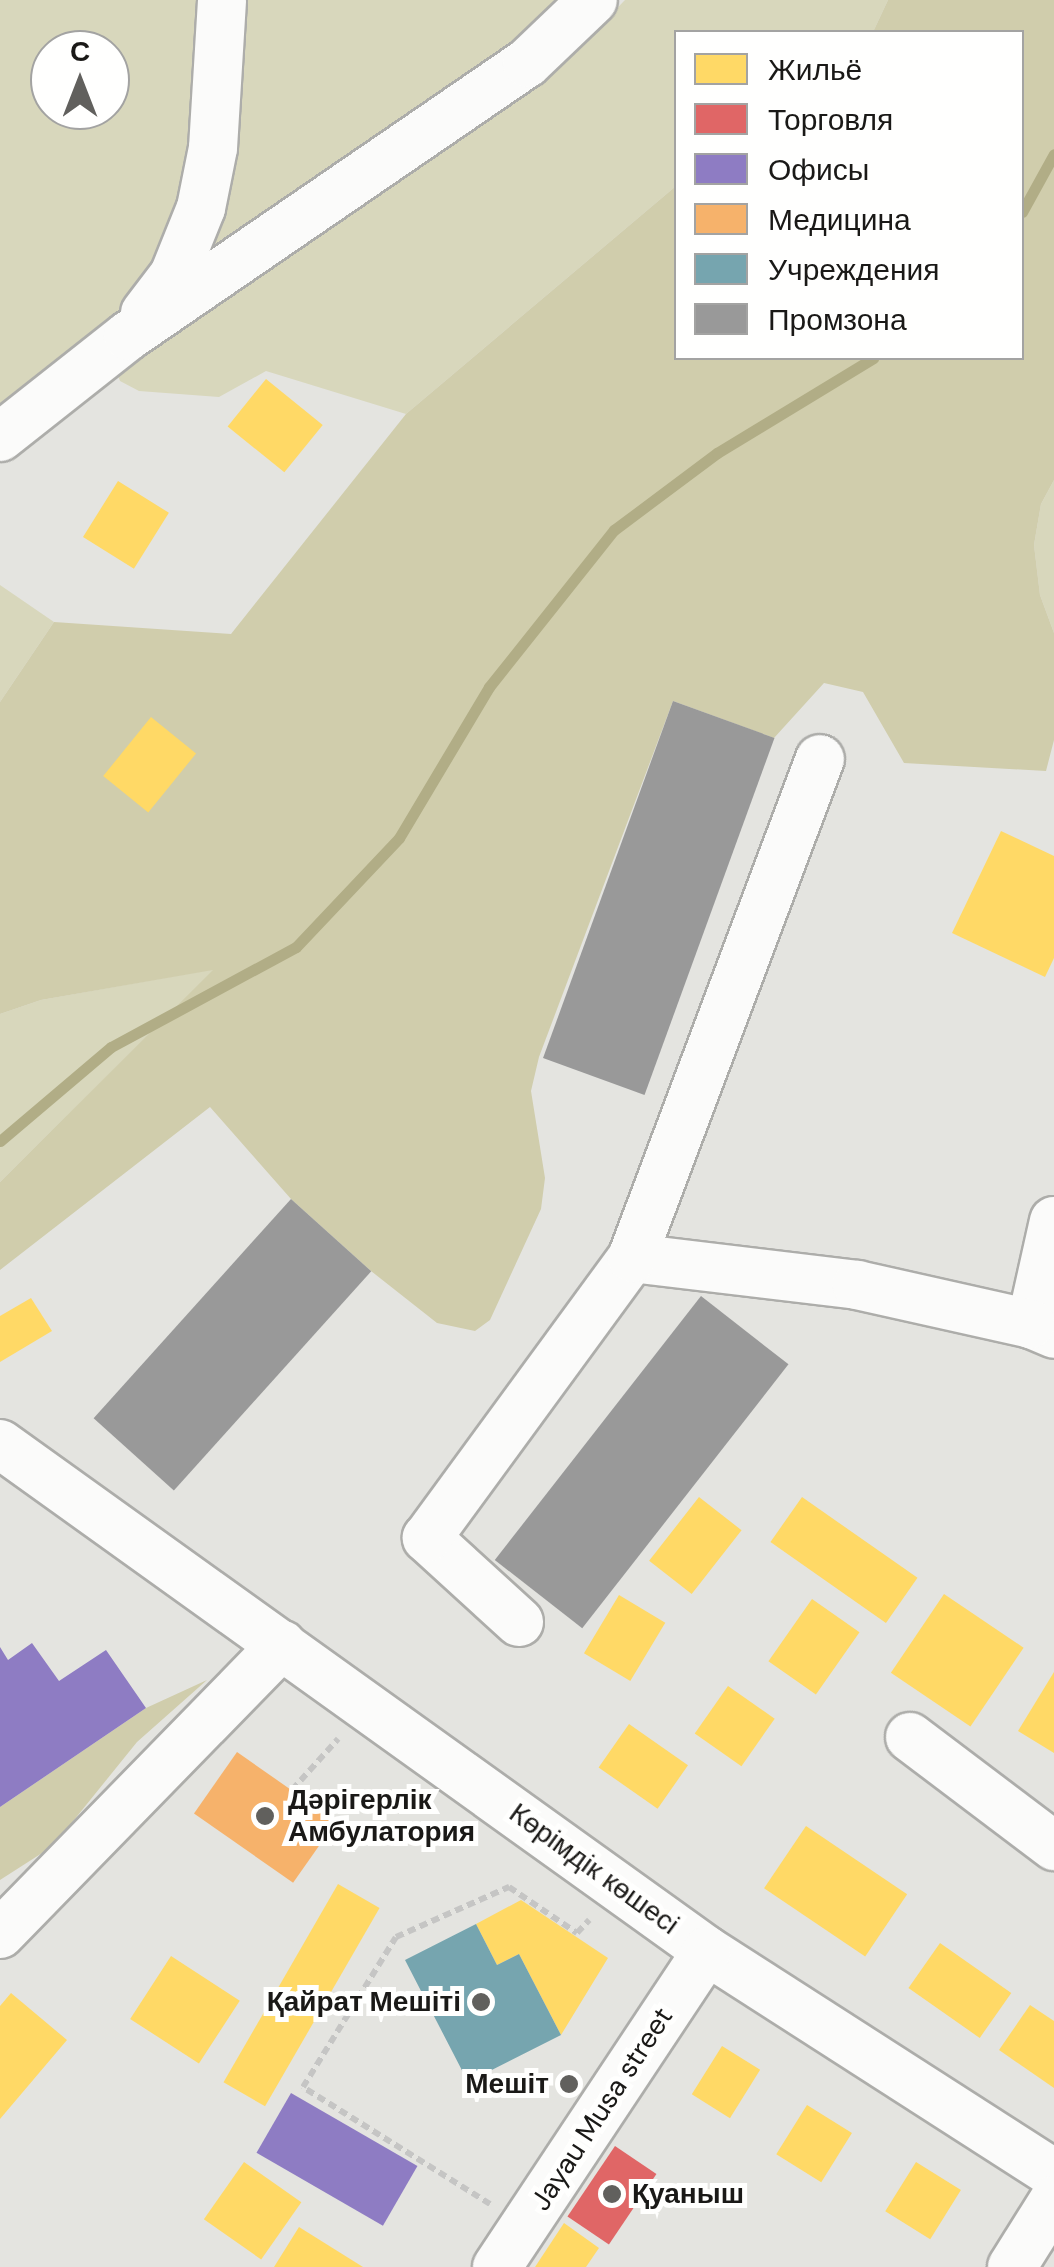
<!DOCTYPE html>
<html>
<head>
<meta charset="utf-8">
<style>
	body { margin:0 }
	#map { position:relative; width:1054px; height:2267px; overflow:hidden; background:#e4e4e0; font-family:"DM Sans",sans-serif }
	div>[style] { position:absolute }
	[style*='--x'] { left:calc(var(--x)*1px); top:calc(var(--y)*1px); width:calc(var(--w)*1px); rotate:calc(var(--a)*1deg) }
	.green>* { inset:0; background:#d8d7bc }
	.forest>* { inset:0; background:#d0cdac }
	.homes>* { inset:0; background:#ffd966; transform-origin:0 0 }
	.shops>* { inset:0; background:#e06666; transform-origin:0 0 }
	.offices>* { inset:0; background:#8e7cc3; transform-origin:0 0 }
	.health>* { inset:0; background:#f6b26b; transform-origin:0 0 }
	.public>* { inset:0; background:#76a5af }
	.industry>* { inset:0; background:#999; transform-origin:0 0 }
	.stream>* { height:11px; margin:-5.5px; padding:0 5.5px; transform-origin:5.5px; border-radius:5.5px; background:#b1ad86 }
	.path>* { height:6px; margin-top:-3px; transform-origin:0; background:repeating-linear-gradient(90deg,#c5c5c4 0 8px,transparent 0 13px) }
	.roads { filter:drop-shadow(2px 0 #adadaa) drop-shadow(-2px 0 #adadaa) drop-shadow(0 2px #adadaa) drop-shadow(0 -2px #adadaa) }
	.minor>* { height:48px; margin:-24px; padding:0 24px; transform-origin:24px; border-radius:24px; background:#fbfbfa }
	.dots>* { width:28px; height:28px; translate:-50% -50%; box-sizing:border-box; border:5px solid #fffffe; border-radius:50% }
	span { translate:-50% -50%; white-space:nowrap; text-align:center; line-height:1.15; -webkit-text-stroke:10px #fffffe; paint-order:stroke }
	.poi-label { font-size:28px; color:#1a1917; font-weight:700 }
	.left { translate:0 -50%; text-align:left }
	.right { translate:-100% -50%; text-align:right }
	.street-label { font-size:28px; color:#1a1917 }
	.legend { position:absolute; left:674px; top:30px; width:350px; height:330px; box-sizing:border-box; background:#fffffe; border:2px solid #a3a3a2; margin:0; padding:12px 18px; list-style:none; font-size:30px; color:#1a1917 }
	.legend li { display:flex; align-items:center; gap:20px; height:50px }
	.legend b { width:50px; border:2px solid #a3a3a2 }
	.north { position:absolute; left:30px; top:30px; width:100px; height:100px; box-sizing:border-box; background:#fffffe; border:2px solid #a3a3a2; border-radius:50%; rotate:0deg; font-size:28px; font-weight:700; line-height:40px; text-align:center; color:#1a1917 }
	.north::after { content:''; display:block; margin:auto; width:35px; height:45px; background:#61605d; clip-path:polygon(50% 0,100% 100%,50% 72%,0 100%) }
</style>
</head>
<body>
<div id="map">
	<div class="green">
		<i style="clip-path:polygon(evenodd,0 0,206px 0,202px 78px,185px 182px,166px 245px,138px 298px,106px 336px,0 410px,0 0,50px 50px,110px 50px,110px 110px,50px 110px,50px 50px)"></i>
		<i style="clip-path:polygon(234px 0,567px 0,492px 71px,207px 254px)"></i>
		<i style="clip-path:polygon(625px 0,888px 0,873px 32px,676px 32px,676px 186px,406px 414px,266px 371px,219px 397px,139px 391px,120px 381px,116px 371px,594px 32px)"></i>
		<i style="clip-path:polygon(1054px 480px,1054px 633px,1040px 595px,1034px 545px,1041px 504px)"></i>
		<i style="clip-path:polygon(0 585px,54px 622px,0 702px)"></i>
		<i style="clip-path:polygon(215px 969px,0 1182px,0 1014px,41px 1000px)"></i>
	</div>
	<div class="forest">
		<i style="clip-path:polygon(888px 0,1054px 0,1054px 480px,1041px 504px,1034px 545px,1040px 595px,1054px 633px,1054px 740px,1046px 771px,904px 763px,863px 692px,824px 683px,774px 738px,673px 701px,539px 1057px,531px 1091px,545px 1178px,541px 1209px,490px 1320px,475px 1331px,437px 1323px,371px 1271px,291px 1199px,210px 1107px,0 1270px,0 1182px,213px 970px,41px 1000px,0 1014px,0 702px,54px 622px,231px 634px,406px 414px,676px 186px,676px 358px,1022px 358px,1022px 32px,873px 32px)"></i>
		<i style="clip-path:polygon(207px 1680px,137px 1742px,53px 1846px,0 1880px,0 1807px,146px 1708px)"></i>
	</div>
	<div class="homes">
		<i style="left:266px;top:379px;width:73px;height:61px;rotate:39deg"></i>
		<i style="left:118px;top:481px;width:60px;height:66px;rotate:32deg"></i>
		<i style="left:151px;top:717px;width:58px;height:76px;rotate:39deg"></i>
		<i style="clip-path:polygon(1001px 831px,1054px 856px,1054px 958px,1045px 977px,952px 933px)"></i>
		<i style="clip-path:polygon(31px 1298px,52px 1331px,0 1362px,0 1316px)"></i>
		<i style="left:699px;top:1497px;width:54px;height:81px;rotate:38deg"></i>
		<i style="left:802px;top:1497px;width:141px;height:55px;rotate:35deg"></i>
		<i style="left:944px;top:1594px;width:96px;height:95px;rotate:34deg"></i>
		<i style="left:619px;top:1595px;width:54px;height:68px;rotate:31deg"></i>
		<i style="left:812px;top:1599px;width:58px;height:76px;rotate:35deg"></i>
		<i style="clip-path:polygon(1054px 1672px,1054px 1753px,1018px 1731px)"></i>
		<i style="left:728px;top:1686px;width:57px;height:58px;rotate:35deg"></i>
		<i style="left:629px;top:1724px;width:72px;height:53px;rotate:35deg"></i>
		<i style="left:806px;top:1826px;width:122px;height:75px;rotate:34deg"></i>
		<i style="left:338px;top:1884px;width:48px;height:229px;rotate:30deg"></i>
		<i style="clip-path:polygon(521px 1900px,608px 1958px,561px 2035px,519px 1954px,497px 1965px,476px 1924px)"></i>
		<i style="left:940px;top:1943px;width:87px;height:55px;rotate:35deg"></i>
		<i style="left:171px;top:1956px;width:82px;height:75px;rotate:33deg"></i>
		<i style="clip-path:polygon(11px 1993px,67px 2040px,0 2119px,0 2006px)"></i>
		<i style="clip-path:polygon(1030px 2005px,1054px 2021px,1054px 2088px,999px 2050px)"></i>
		<i style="left:722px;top:2046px;width:45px;height:57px;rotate:32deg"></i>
		<i style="left:807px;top:2105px;width:53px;height:58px;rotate:32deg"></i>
		<i style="left:244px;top:2162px;width:70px;height:70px;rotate:35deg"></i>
		<i style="left:916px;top:2162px;width:53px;height:58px;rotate:32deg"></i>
		<i style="clip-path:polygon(564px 2223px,599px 2248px,586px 2267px,535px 2267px)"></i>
		<i style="clip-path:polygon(299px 2227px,363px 2267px,274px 2267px)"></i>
	</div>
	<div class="shops">
		<i style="left:615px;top:2146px;width:50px;height:85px;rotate:34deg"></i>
	</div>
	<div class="offices">
		<i style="clip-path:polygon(32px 1643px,59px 1681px,106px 1650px,146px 1708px,0 1807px,0 1647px,8px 1660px)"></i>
		<i style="left:291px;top:2093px;width:146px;height:69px;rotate:30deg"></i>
	</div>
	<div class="health">
		<i style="left:237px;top:1752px;width:121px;height:75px;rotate:35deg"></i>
	</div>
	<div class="public">
		<i style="clip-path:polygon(476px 1924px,497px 1965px,519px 1954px,561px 2035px,468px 2082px,405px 1960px)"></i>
	</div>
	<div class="industry">
		<i style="left:673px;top:701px;width:108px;height:380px;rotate:20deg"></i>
		<i style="left:291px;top:1199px;width:108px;height:295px;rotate:42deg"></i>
		<i style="left:701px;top:1296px;width:111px;height:335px;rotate:38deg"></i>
	</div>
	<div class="stream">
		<i style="--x:1022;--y:212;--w:66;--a:-61.1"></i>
		<i style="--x:0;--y:1141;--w:145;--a:-40.3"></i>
		<i style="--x:111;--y:1047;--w:210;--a:-28.4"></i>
		<i style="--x:296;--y:947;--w:150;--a:-46.6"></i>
		<i style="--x:399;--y:838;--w:176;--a:-59.2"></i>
		<i style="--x:489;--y:687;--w:201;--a:-51.5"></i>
		<i style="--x:614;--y:530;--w:129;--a:-36.8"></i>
		<i style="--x:717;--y:453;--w:183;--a:-31.3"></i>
	</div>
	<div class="path">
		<i style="--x:292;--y:1790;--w:69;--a:-48"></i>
		<i style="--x:490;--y:2204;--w:221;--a:-148"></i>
		<i style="--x:303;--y:2087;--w:176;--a:-58.2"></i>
		<i style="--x:396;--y:1937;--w:124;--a:-23.9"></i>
		<i style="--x:509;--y:1887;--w:82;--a:34.1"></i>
		<i style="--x:577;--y:1933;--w:18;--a:-47"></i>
	</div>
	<div class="roads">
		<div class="minor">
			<i style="--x:145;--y:313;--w:48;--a:-52.7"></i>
			<i style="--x:174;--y:275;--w:72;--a:-68.1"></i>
			<i style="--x:201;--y:208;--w:61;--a:-78.7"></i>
			<i style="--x:213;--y:148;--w:148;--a:-86.5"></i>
			<i style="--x:0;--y:437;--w:163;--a:-38.3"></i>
			<i style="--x:128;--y:336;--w:483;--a:-34.4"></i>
			<i style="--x:527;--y:63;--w:91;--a:-43.7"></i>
			<i style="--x:1054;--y:1221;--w:106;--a:102.6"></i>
			<i style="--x:1031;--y:1324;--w:25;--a:23"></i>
			<i style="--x:632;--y:1258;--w:227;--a:6.8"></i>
			<i style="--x:857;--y:1285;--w:178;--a:12.6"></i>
			<i style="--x:0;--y:1444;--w:870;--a:35.64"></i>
			<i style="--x:707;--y:1951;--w:412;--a:32.7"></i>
			<i style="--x:519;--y:1622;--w:125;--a:-137.6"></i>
			<i style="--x:427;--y:1538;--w:347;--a:-53.8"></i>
			<i style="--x:632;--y:1258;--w:533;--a:-69.36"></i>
			<i style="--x:910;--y:1737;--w:181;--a:37.1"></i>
			<i style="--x:0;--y:1934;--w:404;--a:-45.7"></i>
			<i style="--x:497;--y:2267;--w:379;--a:-56.4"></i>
			<i style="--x:1012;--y:2267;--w:79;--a:-57.9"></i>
		</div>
	</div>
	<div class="dots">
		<i style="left:265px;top:1816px;background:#61605d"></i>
		<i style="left:481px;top:2002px;background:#61605d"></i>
		<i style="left:569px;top:2084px;background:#61605d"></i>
		<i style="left:612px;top:2194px;background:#61605d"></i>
	</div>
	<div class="poi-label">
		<span class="left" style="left:288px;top:1816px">Дәрігерлік<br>Амбулатория</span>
		<span class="right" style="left:461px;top:2002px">Қайрат Мешіті</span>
		<span class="right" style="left:549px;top:2084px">Мешіт</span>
		<span class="left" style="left:632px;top:2194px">Қуаныш</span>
	</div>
	<div class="street-label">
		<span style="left:594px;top:1869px;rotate:36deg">Көрімдік көшесі</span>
		<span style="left:602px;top:2109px;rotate:-57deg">Jayau Musa street</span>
	</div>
	<ul class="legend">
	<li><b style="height:28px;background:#ffd966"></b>Жильё</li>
	<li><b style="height:28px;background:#e06666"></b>Торговля</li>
	<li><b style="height:28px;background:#8e7cc3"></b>Офисы</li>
	<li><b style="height:28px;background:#f6b26b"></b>Медицина</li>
	<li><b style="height:28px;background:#76a5af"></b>Учреждения</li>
	<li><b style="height:28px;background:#999"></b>Промзона</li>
	</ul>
	<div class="north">С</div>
</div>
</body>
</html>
